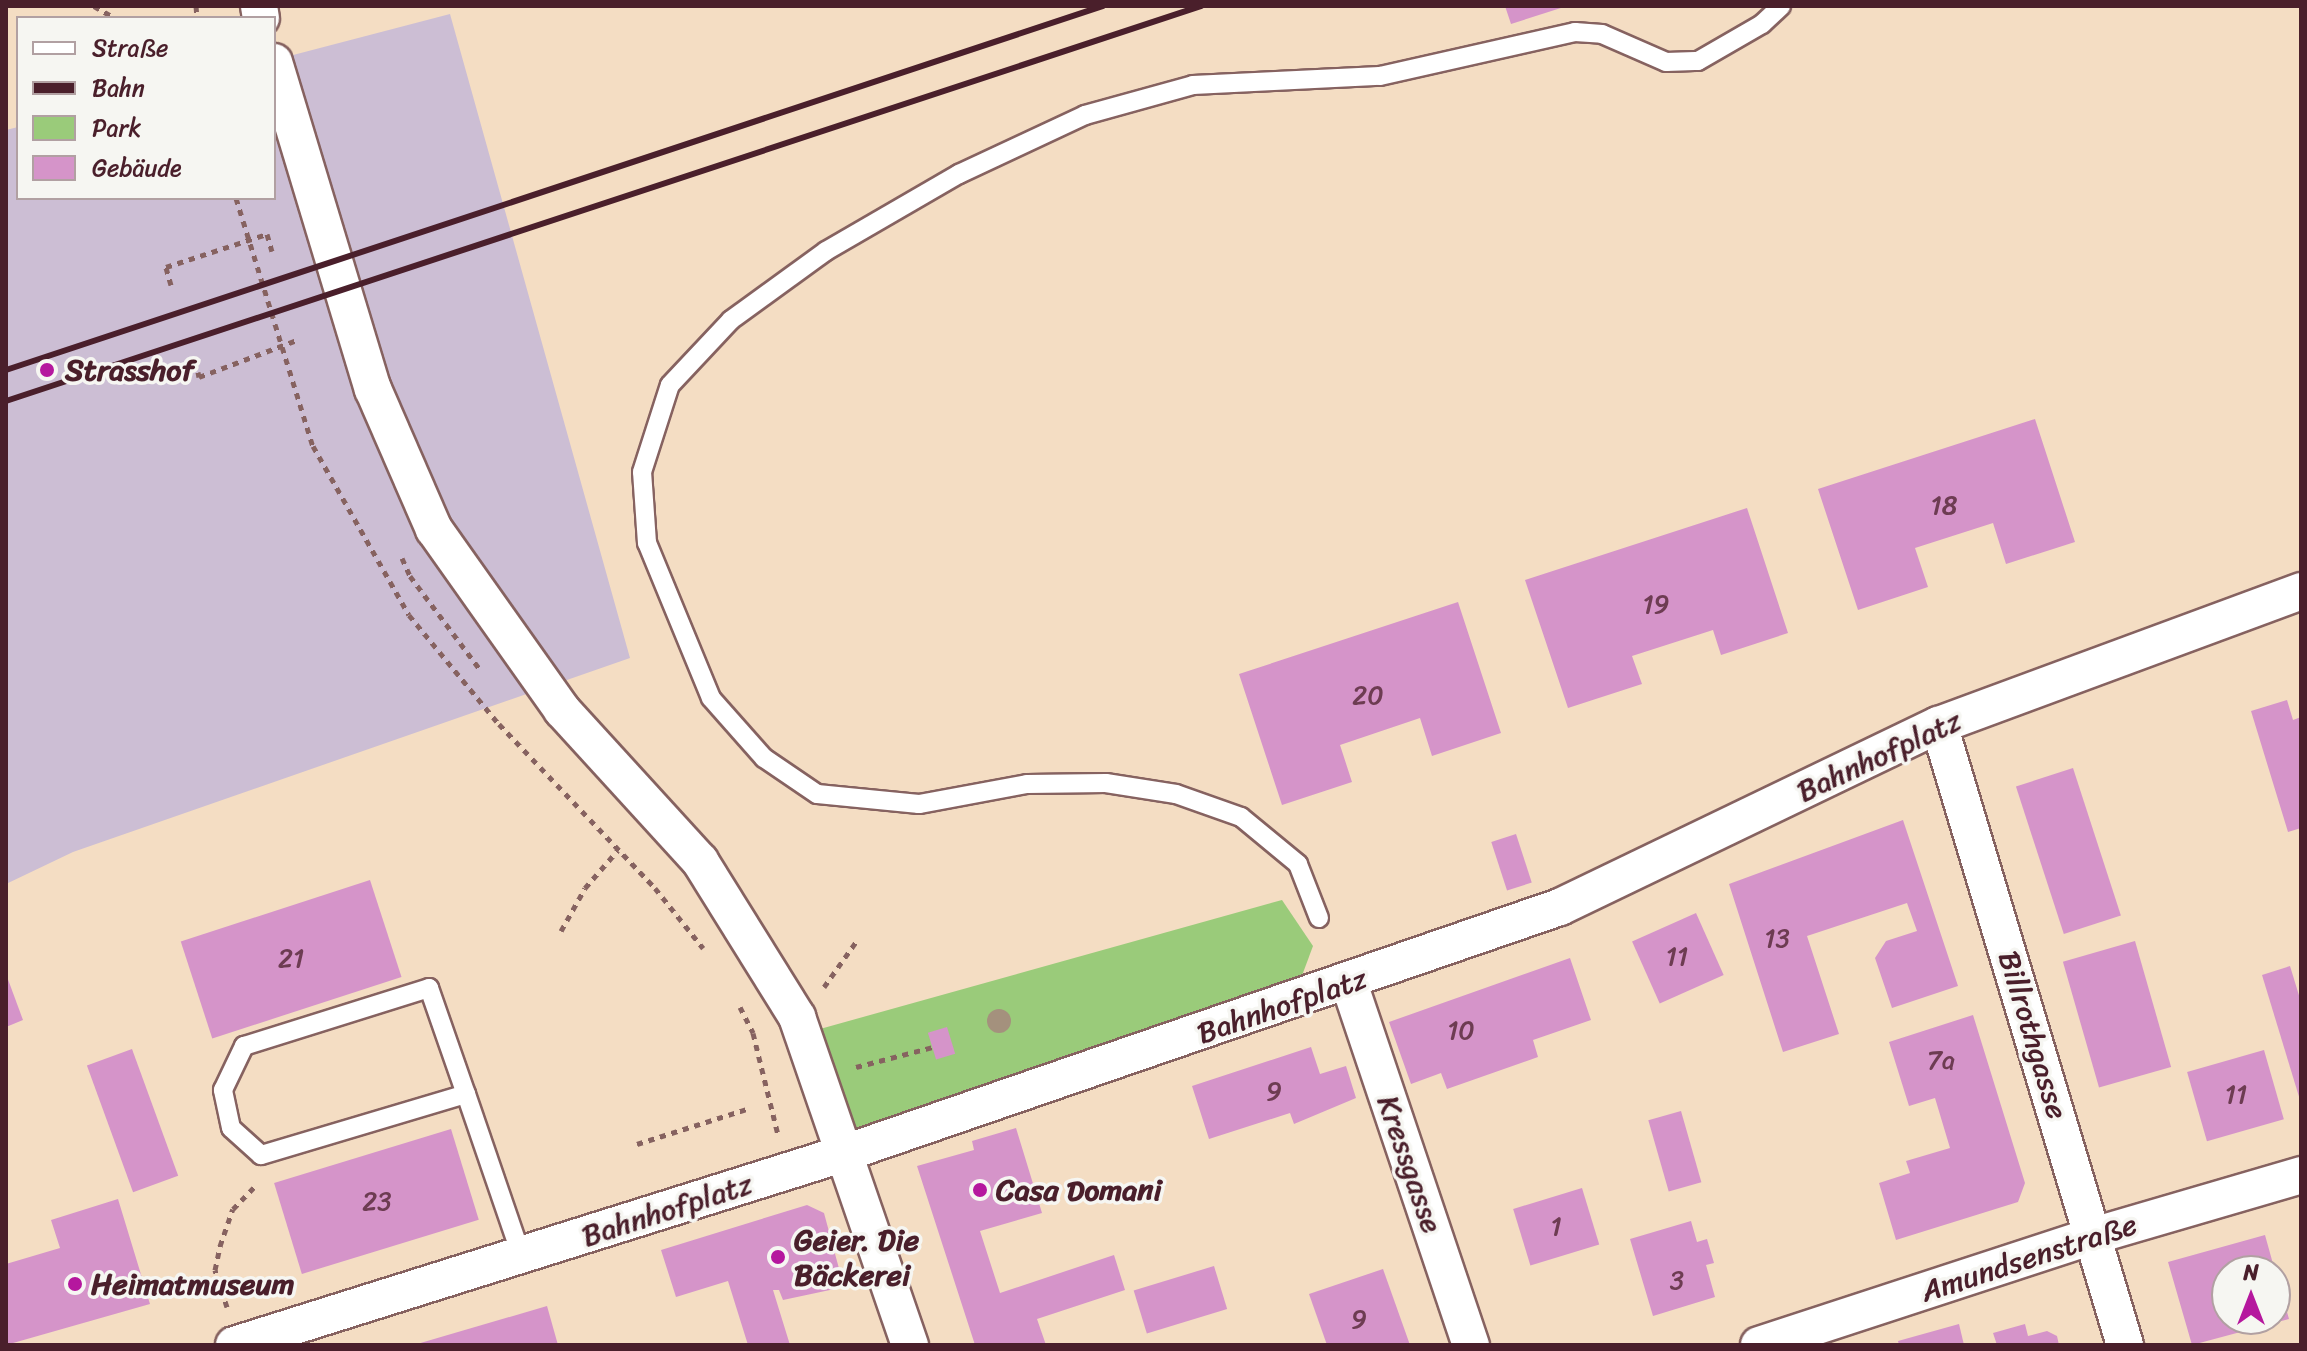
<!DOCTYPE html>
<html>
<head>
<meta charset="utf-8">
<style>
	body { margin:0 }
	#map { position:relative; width:2307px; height:1351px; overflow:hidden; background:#f4ddc3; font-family:Sriracha,sans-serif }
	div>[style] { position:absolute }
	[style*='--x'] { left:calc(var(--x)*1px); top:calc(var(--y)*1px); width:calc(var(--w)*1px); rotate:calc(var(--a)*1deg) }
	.industrial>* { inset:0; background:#ccbed4 }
	.green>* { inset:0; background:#9acb7a }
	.building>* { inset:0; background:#d594c9; transform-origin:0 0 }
	.path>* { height:5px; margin-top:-2.5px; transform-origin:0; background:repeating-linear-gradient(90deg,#866260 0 6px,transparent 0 12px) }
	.roads { filter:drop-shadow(2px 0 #866260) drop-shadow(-2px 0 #866260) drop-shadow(0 2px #866260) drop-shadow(0 -2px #866260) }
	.service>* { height:18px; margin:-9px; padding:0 9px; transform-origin:9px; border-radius:9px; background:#fff }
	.minor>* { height:36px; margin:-18px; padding:0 18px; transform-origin:18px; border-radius:18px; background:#fff }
	.rail>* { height:6px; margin:-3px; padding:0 3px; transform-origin:3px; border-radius:3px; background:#4a1f2b }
	.trees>* { width:24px; height:24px; margin:-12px; border-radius:50%; background:#a4917d }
	.dots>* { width:22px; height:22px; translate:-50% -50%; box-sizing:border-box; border:4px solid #f6f6f2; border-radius:50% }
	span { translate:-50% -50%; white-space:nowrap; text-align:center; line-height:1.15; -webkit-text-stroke:7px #f6f6f2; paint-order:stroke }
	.number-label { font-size:26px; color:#6d3c52 }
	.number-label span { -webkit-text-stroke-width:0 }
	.poi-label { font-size:30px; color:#4a1f2b; font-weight:700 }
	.left { translate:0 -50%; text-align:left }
	.street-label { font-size:30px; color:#4a1f2b }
	.frame { position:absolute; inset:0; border:8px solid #4a1f2b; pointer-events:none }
	.legend { position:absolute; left:16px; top:16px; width:260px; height:184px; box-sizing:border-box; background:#f6f6f2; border:2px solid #b1a0a2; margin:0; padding:10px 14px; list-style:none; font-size:24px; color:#4a1f2b }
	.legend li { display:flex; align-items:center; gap:16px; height:40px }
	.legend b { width:40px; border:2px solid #b1a0a2 }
	.north { position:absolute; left:2211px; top:1255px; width:80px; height:80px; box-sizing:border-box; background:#f6f6f2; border:2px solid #b1a0a2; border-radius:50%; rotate:0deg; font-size:22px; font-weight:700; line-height:32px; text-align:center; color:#4a1f2b }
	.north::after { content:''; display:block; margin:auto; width:28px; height:36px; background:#b5179e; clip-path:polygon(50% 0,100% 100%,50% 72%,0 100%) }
</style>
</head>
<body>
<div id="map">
	<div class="industrial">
		<i style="clip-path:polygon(450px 14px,630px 658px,73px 852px,6px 884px,6px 130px,18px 127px,18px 198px,274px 198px,274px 60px)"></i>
	</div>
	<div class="green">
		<i style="clip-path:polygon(1282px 900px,1313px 946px,1297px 989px,853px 1131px,820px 1029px)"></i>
	</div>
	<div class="building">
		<i style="clip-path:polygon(1505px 6px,1564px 6px,1564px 7px,1511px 24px)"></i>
		<i style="clip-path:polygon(2035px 419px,2075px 542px,2006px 564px,1993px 523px,1915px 548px,1928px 587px,1858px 610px,1818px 489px)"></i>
		<i style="clip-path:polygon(1747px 508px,1788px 633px,1721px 655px,1713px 630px,1632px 656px,1642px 684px,1568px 708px,1525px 580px)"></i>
		<i style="clip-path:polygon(1458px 602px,1501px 733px,1432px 756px,1420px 718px,1340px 745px,1352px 782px,1282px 805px,1239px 674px)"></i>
		<i style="clip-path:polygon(2287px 700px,2293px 720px,2301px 717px,2301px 828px,2288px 832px,2251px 711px)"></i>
		<i style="left:2073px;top:768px;width:155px;height:60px;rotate:72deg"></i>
		<i style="clip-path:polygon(1903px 820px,1958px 986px,1892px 1008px,1875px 958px,1886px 941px,1917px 931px,1907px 903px,1807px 936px,1839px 1034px,1783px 1052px,1729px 884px)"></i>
		<i style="left:1516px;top:834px;width:51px;height:26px;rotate:72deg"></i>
		<i style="left:370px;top:880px;width:102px;height:199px;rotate:72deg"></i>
		<i style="left:1696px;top:913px;width:68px;height:70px;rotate:66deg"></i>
		<i style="left:2135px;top:941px;width:131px;height:75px;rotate:74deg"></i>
		<i style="clip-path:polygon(1570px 958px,1591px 1020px,1533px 1040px,1538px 1057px,1447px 1089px,1441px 1073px,1411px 1084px,1389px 1022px)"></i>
		<i style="clip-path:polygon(2290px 966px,2301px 1002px,2300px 1100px,2262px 975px)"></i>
		<i style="clip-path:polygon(6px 974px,23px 1020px,6px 1027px)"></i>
		<i style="clip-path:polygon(1973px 1015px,2025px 1183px,2018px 1202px,1896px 1240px,1879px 1183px,1910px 1173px,1906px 1161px,1950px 1148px,1935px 1098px,1909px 1106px,1889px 1042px)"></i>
		<i style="left:947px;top:1027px;width:28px;height:20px;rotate:73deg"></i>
		<i style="clip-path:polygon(1311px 1047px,1320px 1074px,1346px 1066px,1356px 1098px,1294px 1124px,1290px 1113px,1209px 1139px,1192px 1086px)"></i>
		<i style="left:132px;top:1049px;width:135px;height:48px;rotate:70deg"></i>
		<i style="left:2264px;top:1050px;width:72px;height:80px;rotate:74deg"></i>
		<i style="left:1681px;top:1111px;width:74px;height:34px;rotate:74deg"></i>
		<i style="clip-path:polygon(1016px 1128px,1042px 1213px,980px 1231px,1000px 1293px,1114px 1255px,1125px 1290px,1037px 1319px,1046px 1345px,975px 1345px,917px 1166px,974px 1150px,972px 1141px)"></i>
		<i style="left:451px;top:1129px;width:95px;height:185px;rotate:73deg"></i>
		<i style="left:1582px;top:1188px;width:59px;height:72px;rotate:73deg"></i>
		<i style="clip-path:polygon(118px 1199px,150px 1304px,6px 1345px,6px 1264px,60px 1248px,51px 1220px)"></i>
		<i style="clip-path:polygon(807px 1205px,824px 1213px,844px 1287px,783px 1300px,779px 1290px,773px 1290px,790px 1345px,748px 1345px,728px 1281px,676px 1297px,661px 1250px)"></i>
		<i style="clip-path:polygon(1691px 1221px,1697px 1242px,1707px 1239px,1714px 1263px,1706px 1265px,1715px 1297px,1653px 1316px,1630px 1239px)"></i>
		<i style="clip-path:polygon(2265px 1235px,2275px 1271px,2227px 1271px,2227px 1319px,2275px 1319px,2276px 1274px,2289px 1319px,2192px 1345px,2168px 1262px)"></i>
		<i style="left:1214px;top:1266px;width:45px;height:84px;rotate:73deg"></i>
		<i style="clip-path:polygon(1383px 1269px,1410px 1345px,1327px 1345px,1309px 1294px)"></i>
		<i style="clip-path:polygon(547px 1306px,558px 1345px,417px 1345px,417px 1344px)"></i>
		<i style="clip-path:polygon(1959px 1324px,1964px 1345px,1899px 1345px,1898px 1341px)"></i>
		<i style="clip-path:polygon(2025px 1324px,2028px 1336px,2047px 1331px,2057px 1336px,2059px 1345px,1997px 1345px,1993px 1333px)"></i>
	</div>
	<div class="path">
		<i style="--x:94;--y:6;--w:24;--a:30"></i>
		<i style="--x:196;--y:6;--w:12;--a:85"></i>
		<i style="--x:236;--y:198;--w:260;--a:72.8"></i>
		<i style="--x:313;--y:446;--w:194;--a:60.4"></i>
		<i style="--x:409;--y:615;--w:141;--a:50.5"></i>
		<i style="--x:499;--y:724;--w:226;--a:46.4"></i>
		<i style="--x:655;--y:888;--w:77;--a:51.3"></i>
		<i style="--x:171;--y:285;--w:19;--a:-106"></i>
		<i style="--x:166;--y:267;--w:106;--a:-18.1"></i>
		<i style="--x:267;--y:234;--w:18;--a:74"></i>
		<i style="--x:198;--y:372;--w:5;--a:79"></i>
		<i style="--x:199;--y:377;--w:105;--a:-20.7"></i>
		<i style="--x:402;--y:558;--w:20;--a:66"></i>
		<i style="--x:410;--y:576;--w:119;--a:53.2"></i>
		<i style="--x:561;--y:931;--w:49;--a:-60.8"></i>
		<i style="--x:585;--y:888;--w:50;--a:-49"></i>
		<i style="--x:824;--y:987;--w:59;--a:-54.7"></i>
		<i style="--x:740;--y:1007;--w:29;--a:63"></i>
		<i style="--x:753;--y:1033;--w:105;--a:76.2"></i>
		<i style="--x:856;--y:1067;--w:80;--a:-14.6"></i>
		<i style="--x:637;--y:1144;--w:119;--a:-17.7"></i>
		<i style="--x:227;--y:1307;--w:39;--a:-108"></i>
		<i style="--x:215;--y:1270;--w:25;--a:-78"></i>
		<i style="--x:220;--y:1246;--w:39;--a:-71"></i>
		<i style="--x:233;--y:1209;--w:35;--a:-46"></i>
	</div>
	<div class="roads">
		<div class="service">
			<i style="--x:1319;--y:918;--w:58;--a:-111.3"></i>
			<i style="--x:1298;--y:864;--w:74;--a:-140.5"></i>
			<i style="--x:1241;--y:817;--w:69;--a:-160.5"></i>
			<i style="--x:1176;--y:794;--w:71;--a:-171.1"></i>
			<i style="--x:1106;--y:783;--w:79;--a:179.3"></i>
			<i style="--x:1027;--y:784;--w:110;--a:169.5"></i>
			<i style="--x:919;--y:804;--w:102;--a:-174.4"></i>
			<i style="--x:817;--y:794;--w:64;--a:-145.8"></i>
			<i style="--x:764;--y:758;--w:80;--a:-131.5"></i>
			<i style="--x:711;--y:698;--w:168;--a:-112.4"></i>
			<i style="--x:647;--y:543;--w:71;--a:-94"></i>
			<i style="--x:642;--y:472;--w:91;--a:-72.2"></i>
			<i style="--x:670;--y:385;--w:89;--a:-46.8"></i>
			<i style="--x:731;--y:320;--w:117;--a:-36"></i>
			<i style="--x:826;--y:251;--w:154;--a:-30.1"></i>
			<i style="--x:959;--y:174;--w:139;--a:-25.1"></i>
			<i style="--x:1085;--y:115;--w:112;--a:-15.5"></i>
			<i style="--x:1193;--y:85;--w:187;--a:-2.8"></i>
			<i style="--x:1380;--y:76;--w:200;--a:-12.7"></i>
			<i style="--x:1575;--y:32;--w:27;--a:4"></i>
			<i style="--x:1602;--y:34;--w:70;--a:23.6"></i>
			<i style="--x:1666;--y:62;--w:32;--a:-2"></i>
			<i style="--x:1698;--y:61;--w:74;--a:-30"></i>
			<i style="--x:1762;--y:24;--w:26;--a:-43"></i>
			<i style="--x:466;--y:1094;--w:214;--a:163.4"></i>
			<i style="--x:261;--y:1155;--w:40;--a:-138"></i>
			<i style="--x:231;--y:1128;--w:39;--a:-102"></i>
			<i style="--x:223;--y:1090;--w:49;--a:-64.5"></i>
			<i style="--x:244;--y:1046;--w:194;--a:-17.4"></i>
			<i style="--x:429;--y:988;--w:112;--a:70.8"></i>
			<i style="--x:466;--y:1094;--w:173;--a:71.1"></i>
		</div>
		<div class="minor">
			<i style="--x:259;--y:6;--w:12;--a:81"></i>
			<i style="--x:274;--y:62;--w:342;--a:73.2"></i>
			<i style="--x:373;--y:389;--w:153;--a:66.5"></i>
			<i style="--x:434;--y:529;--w:222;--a:54.7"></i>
			<i style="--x:562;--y:710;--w:205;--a:47.6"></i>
			<i style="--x:700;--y:861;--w:184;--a:58.1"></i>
			<i style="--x:797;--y:1017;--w:347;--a:71"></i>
			<i style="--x:1939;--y:725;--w:647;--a:73.3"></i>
			<i style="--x:1349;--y:983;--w:382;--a:71.4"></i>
			<i style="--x:234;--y:1345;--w:640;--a:-17.44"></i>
			<i style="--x:845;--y:1153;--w:756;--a:-18.99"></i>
			<i style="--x:1560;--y:907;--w:420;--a:-25.7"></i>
			<i style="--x:1939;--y:725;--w:386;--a:-20.3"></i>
			<i style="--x:1759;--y:1345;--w:351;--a:-18.1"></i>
			<i style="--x:2093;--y:1236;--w:217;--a:-16.3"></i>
		</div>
	</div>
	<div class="rail">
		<i style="--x:6;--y:370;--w:1156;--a:-18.36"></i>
		<i style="--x:6;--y:401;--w:1259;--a:-18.29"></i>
	</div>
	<div class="trees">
		<i style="left:999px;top:1021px"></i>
	</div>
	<div class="dots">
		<i style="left:47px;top:370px;background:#b5179e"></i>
		<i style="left:980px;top:1190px;background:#b5179e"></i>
		<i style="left:778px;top:1257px;background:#b5179e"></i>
		<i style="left:75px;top:1284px;background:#b5179e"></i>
	</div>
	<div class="number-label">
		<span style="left:1944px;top:506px">18</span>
		<span style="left:1656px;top:605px">19</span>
		<span style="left:1368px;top:696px">20</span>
		<span style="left:1777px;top:939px">13</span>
		<span style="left:1677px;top:957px">11</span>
		<span style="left:291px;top:959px">21</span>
		<span style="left:1461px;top:1031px">10</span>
		<span style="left:1941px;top:1061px">7a</span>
		<span style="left:1274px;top:1092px">9</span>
		<span style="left:2236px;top:1095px">11</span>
		<span style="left:377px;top:1202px">23</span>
		<span style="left:1556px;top:1227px">1</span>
		<span style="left:1677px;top:1281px">3</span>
		<span style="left:1359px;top:1320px">9</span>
	</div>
	<div class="poi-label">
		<span class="left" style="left:65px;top:370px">Strasshof</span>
		<span class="left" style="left:996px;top:1190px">Casa Domani</span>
		<span class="left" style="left:794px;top:1257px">Geier. Die<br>Bäckerei</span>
		<span class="left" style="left:91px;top:1284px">Heimatmuseum</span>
	</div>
	<div class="street-label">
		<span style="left:1879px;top:756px;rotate:-25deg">Bahnhofplatz</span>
		<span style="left:1282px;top:1006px;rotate:-19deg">Bahnhofplatz</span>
		<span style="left:2033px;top:1035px;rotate:73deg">Billrothgasse</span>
		<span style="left:1410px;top:1164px;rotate:71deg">Kressgasse</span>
		<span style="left:667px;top:1210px;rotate:-18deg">Bahnhofplatz</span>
		<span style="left:2029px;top:1258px;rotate:-18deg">Amundsenstraße</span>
	</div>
	<div class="frame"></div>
	<ul class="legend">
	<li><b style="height:10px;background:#fff"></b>Straße</li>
	<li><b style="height:10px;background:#4a1f2b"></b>Bahn</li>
	<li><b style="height:22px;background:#9acb7a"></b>Park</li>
	<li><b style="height:22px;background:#d594c9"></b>Gebäude</li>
	</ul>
	<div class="north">N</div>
</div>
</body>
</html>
